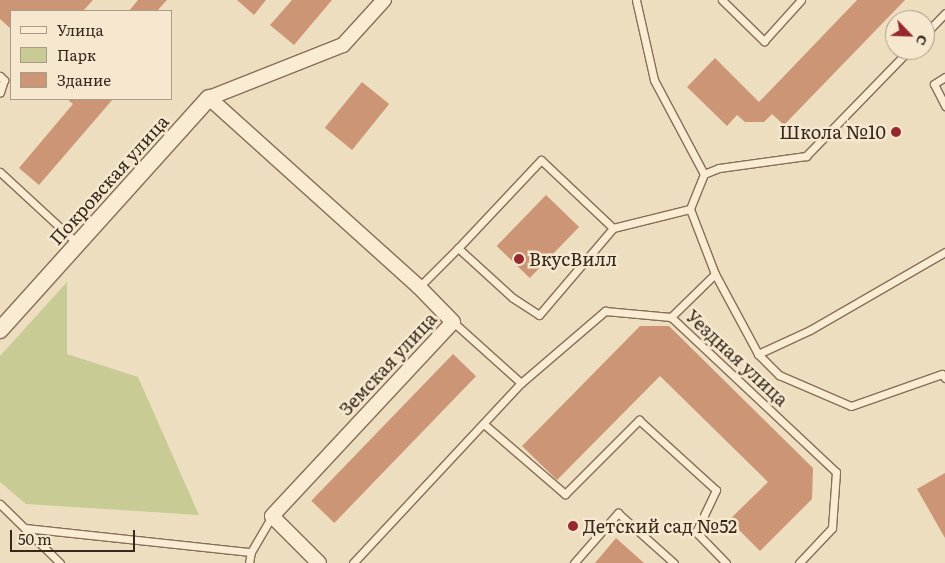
<!DOCTYPE html>
<html>
<head>
<meta charset="utf-8">
<style>
	body { margin:0 }
	#map { position:relative; width:945px; height:563px; overflow:hidden; background:#eedec0; font-family:Literata,serif }
	div>[style] { position:absolute }
	[style*='--x'] { left:calc(var(--x)*1px); top:calc(var(--y)*1px); width:calc(var(--w)*1px); rotate:calc(var(--a)*1deg) }
	.green>* { inset:0; background:#c8cc94 }
	.building>* { inset:0; background:#cc9575; transform-origin:0 0 }
	.roads { filter:drop-shadow(1px 0 #876e58) drop-shadow(-1px 0 #876e58) drop-shadow(0 1px #876e58) drop-shadow(0 -1px #876e58) }
	.service>* { height:7px; margin:-3.5px; padding:0 3.5px; transform-origin:3.5px; border-radius:3.5px; background:#f9ecd3 }
	.minor>* { height:14px; margin:-7px; padding:0 7px; transform-origin:7px; border-radius:7px; background:#f9ecd3 }
	.tertiary>* { height:16px; margin:-8px; padding:0 8px; transform-origin:8px; border-radius:8px; background:#f9ecd3 }
	.dots>* { width:14px; height:14px; translate:-50% -50%; box-sizing:border-box; border:2px solid #f5e8cf; border-radius:50% }
	span { translate:-50% -50%; white-space:nowrap; text-align:center; line-height:1.15; -webkit-text-stroke:5px #f5e8cf; paint-order:stroke }
	.poi-label { font-size:18px; color:#36281c }
	.right { translate:-100% -50%; text-align:right }
	.left { translate:0 -50%; text-align:left }
	.street-label { font-size:18px; color:#36281c }
	.legend { position:absolute; left:10px; top:10px; width:162px; height:90px; box-sizing:border-box; background:#f5e8cf; border:1px solid #a99b87; margin:0; padding:6px 9px; list-style:none; font-size:15px; color:#36281c }
	.legend li { display:flex; align-items:center; gap:10px; height:25px }
	.legend b { width:25px; border:1px solid #a99b87 }
	.north { position:absolute; left:885px; top:10px; width:50px; height:50px; box-sizing:border-box; background:#f5e8cf; border:1px solid #a99b87; border-radius:50%; rotate:114deg; font-size:14px; font-weight:700; line-height:20px; text-align:center; color:#36281c }
	.north::after { content:''; display:block; margin:auto; width:18px; height:22px; background:#96282e; clip-path:polygon(50% 0,100% 100%,50% 72%,0 100%) }
	.scale { position:absolute; left:10px; top:530px; width:125px; height:22px; box-sizing:border-box; border:2px solid #36281c; border-top:0; padding-left:6px; font-size:15px; line-height:18px; white-space:nowrap; color:#36281c; -webkit-text-stroke:4px #f5e8cf; paint-order:stroke }
</style>
</head>
<body>
<div id="map">
	<div class="green">
		<i style="clip-path:polygon(67px 282px,67px 354px,138px 377px,199px 515px,26px 504px,0 482px,0 356px)"></i>
	</div>
	<div class="building">
		<i style="clip-path:polygon(0 0,93px 0,83px 11px,11px 11px,11px 29px,0 19px)"></i>
		<i style="clip-path:polygon(138px 0,167px 0,157px 11px,129px 11px)"></i>
		<i style="clip-path:polygon(237px 0,266px 0,254px 15px)"></i>
		<i style="clip-path:polygon(292px 0,332px 0,294px 45px,270px 25px)"></i>
		<i style="clip-path:polygon(857px 0,905px 0,784px 125px,772px 114px,764px 122px,745px 122px,737px 115px,727px 126px,687px 87px,715px 58px,759px 102px)"></i>
		<i style="left:362px;top:82px;width:35px;height:59px;rotate:39deg"></i>
		<i style="clip-path:polygon(67px 99px,113px 99px,39px 185px,19px 168px,73px 104px)"></i>
		<i style="left:546px;top:195px;width:46px;height:71px;rotate:44deg"></i>
		<i style="clip-path:polygon(640px 326px,669px 326px,813px 468px,812px 499px,760px 551px,729px 520px,768px 482px,660px 376px,557px 480px,522px 446px)"></i>
		<i style="left:453px;top:354px;width:32px;height:204px;rotate:44deg"></i>
		<i style="clip-path:polygon(945px 473px,945px 538px,917px 489px)"></i>
		<i style="clip-path:polygon(616px 538px,644px 563px,595px 563px)"></i>
	</div>
	<div class="roads">
		<div class="service">
			<i style="--x:636;--y:0;--w:82;--a:77.3"></i>
			<i style="--x:654;--y:80;--w:106;--a:62"></i>
			<i style="--x:704;--y:174;--w:38;--a:112"></i>
			<i style="--x:690;--y:209;--w:70;--a:69"></i>
			<i style="--x:715;--y:274;--w:62;--a:135.7"></i>
			<i style="--x:671;--y:317;--w:226;--a:43.2"></i>
			<i style="--x:836;--y:472;--w:56;--a:94.1"></i>
			<i style="--x:832;--y:528;--w:48;--a:133.3"></i>
			<i style="--x:722;--y:0;--w:59;--a:44.3"></i>
			<i style="--x:764;--y:41;--w:55;--a:-47.9"></i>
			<i style="--x:925;--y:34;--w:29;--a:-46"></i>
			<i style="--x:0;--y:76;--w:6;--a:45"></i>
			<i style="--x:4;--y:80;--w:13;--a:108"></i>
			<i style="--x:945;--y:77;--w:13;--a:148"></i>
			<i style="--x:934;--y:84;--w:25;--a:63"></i>
			<i style="--x:0;--y:172;--w:105;--a:42.7"></i>
			<i style="--x:704;--y:174;--w:16;--a:-22"></i>
			<i style="--x:719;--y:168;--w:88;--a:-7.9"></i>
			<i style="--x:806;--y:156;--w:148;--a:-45.8"></i>
			<i style="--x:613;--y:228;--w:99;--a:-136.6"></i>
			<i style="--x:541;--y:160;--w:121;--a:133.3"></i>
			<i style="--x:458;--y:248;--w:74;--a:42.3"></i>
			<i style="--x:513;--y:298;--w:31;--a:33"></i>
			<i style="--x:539;--y:315;--w:114;--a:-49.6"></i>
			<i style="--x:613;--y:228;--w:79;--a:-13.9"></i>
			<i style="--x:715;--y:274;--w:91;--a:61.7"></i>
			<i style="--x:758;--y:354;--w:57;--a:-24.8"></i>
			<i style="--x:810;--y:330;--w:156;--a:-30"></i>
			<i style="--x:419;--y:287;--w:55;--a:-45"></i>
			<i style="--x:758;--y:354;--w:30;--a:45"></i>
			<i style="--x:779;--y:375;--w:78;--a:23.3"></i>
			<i style="--x:851;--y:406;--w:96;--a:-19.4"></i>
			<i style="--x:942;--y:374;--w:5;--a:53"></i>
			<i style="--x:521;--y:383;--w:111;--a:-40.6"></i>
			<i style="--x:605;--y:311;--w:66;--a:5.2"></i>
			<i style="--x:485;--y:425;--w:106;--a:40.8"></i>
			<i style="--x:565;--y:494;--w:105;--a:-45"></i>
			<i style="--x:639;--y:420;--w:104;--a:42.3"></i>
			<i style="--x:716;--y:490;--w:47;--a:115.5"></i>
			<i style="--x:696;--y:532;--w:43;--a:45.9"></i>
			<i style="--x:0;--y:504;--w:84;--a:44.5"></i>
			<i style="--x:25;--y:528;--w:227;--a:6.1"></i>
			<i style="--x:249;--y:563;--w:11;--a:-80"></i>
			<i style="--x:251;--y:552;--w:42;--a:-59.7"></i>
			<i style="--x:353;--y:563;--w:246;--a:-47"></i>
			<i style="--x:521;--y:383;--w:91;--a:-138.1"></i>
			<i style="--x:574;--y:563;--w:67;--a:-48.7"></i>
			<i style="--x:618;--y:513;--w:75;--a:41.8"></i>
		</div>
		<div class="minor">
			<i style="--x:319;--y:563;--w:66;--a:-135"></i>
			<i style="--x:272;--y:516;--w:265;--a:-47"></i>
			<i style="--x:453;--y:322;--w:49;--a:-134.2"></i>
			<i style="--x:419;--y:287;--w:283;--a:-138"></i>
			<i style="--x:209;--y:98;--w:144;--a:-21.6"></i>
			<i style="--x:343;--y:45;--w:61;--a:-47.7"></i>
		</div>
		<div class="tertiary">
			<i style="--x:0;--y:330;--w:312;--a:-48"></i>
		</div>
	</div>
	<div class="dots">
		<i style="left:896px;top:132px;background:#96282e"></i>
		<i style="left:519px;top:259px;background:#96282e"></i>
		<i style="left:573px;top:526px;background:#96282e"></i>
	</div>
	<div class="poi-label">
		<span class="right" style="left:886px;top:132px">Школа №10</span>
		<span class="left" style="left:529px;top:259px">ВкусВилл</span>
		<span class="left" style="left:583px;top:526px">Детский сад №52</span>
	</div>
	<div class="street-label">
		<span style="left:109px;top:180px;rotate:-48deg">Покровская улица</span>
		<span style="left:737px;top:358px;rotate:43deg">Уездная улица</span>
		<span style="left:388px;top:364px;rotate:-47deg">Земская улица</span>
	</div>
	<ul class="legend">
	<li><b style="height:6px;background:#f9ecd3"></b>Улица</li>
	<li><b style="height:14px;background:#c8cc94"></b>Парк</li>
	<li><b style="height:14px;background:#cc9575"></b>Здание</li>
	</ul>
	<div class="north">С</div>
	<div class="scale">50 m</div>
</div>
</body>
</html>
